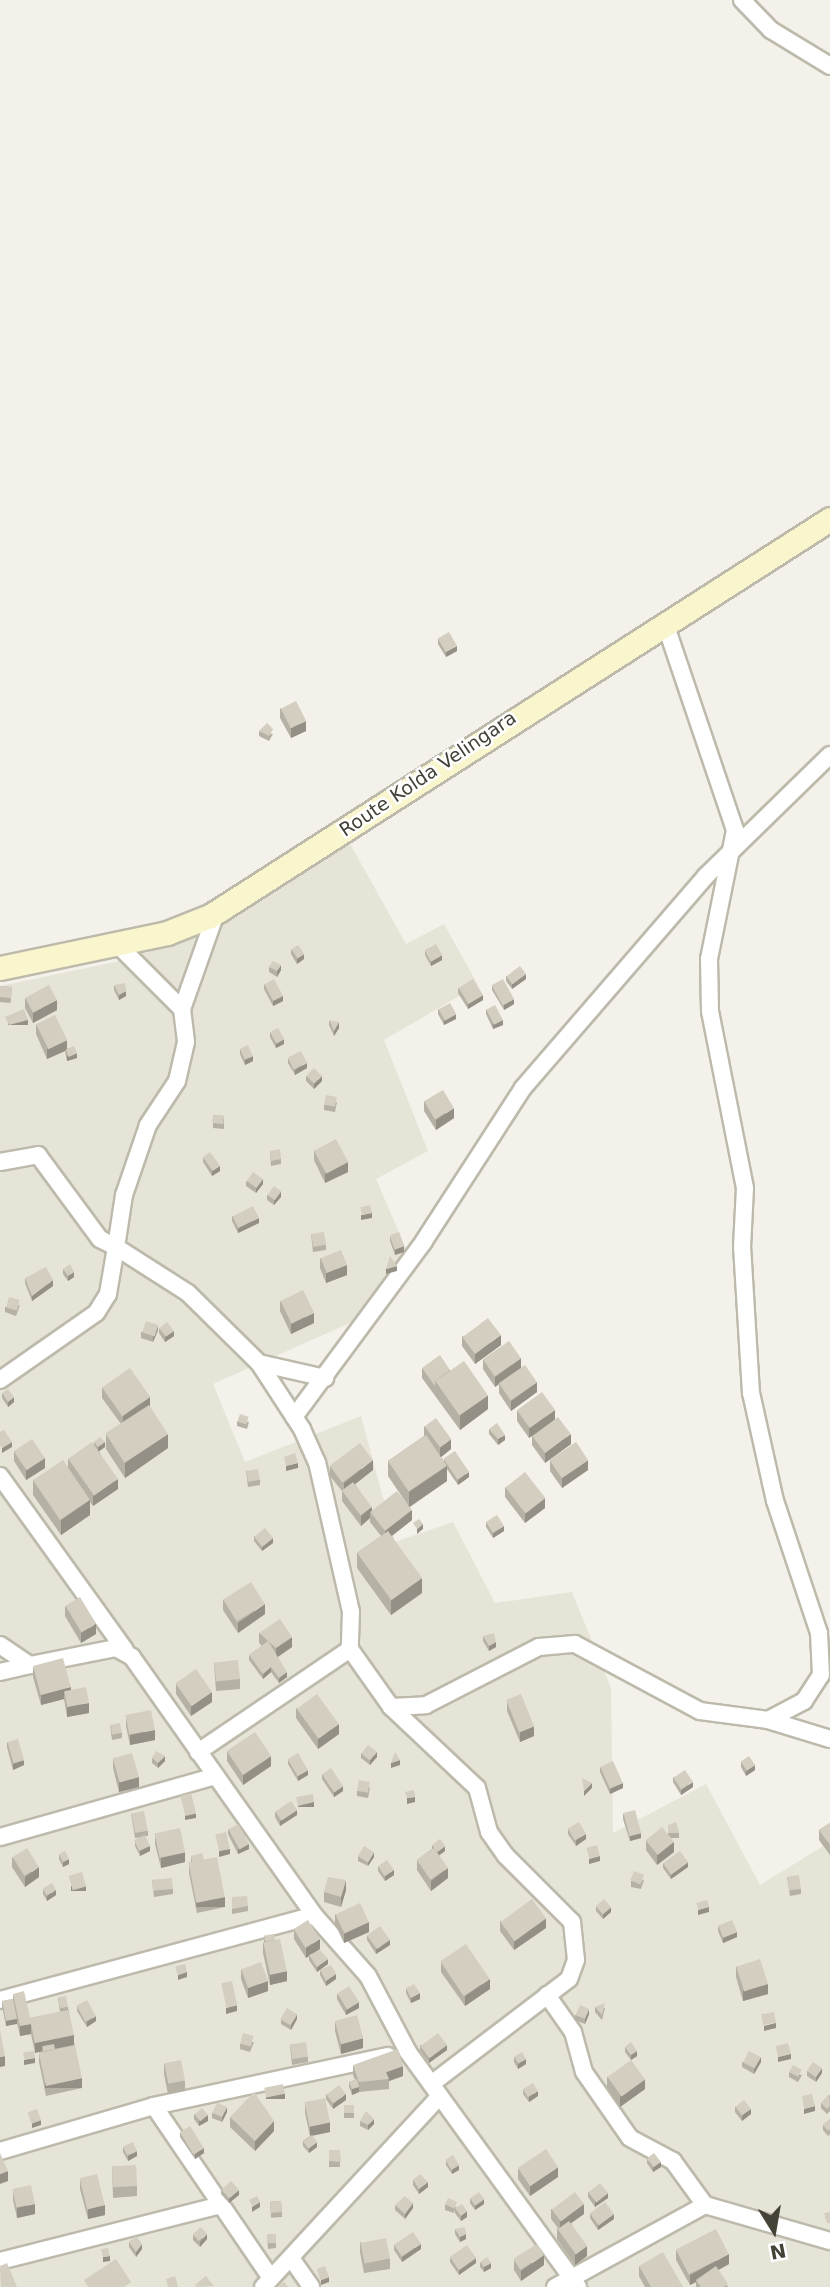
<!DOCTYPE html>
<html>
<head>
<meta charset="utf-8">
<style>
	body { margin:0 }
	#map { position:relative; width:830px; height:2287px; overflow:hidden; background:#f3f1e9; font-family:"DejaVu Sans",sans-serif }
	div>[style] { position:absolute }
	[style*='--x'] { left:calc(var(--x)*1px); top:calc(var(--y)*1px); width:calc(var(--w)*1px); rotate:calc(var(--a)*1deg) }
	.residential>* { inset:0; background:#e6e4d7 }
	.roads { filter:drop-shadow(2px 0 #bdbaac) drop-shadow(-2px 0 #bdbaac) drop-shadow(0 2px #bdbaac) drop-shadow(0 -2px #bdbaac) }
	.minor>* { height:16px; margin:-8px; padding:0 8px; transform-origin:8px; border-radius:8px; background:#fff }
	.secondary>* { height:23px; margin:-11.5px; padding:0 11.5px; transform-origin:11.5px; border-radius:11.5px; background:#f9f5cc }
	.wall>* { inset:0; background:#b5b1a4; transform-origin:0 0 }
	.shaded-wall>* { inset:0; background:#949086; transform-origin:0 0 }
	.building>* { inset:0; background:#d3cebf; transform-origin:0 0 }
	span { translate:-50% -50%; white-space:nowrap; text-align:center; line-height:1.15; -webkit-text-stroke:5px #fff; paint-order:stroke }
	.street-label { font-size:19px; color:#454238 }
	.north { position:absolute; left:739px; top:2196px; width:70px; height:70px; -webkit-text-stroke:5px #fff; paint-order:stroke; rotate:169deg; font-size:19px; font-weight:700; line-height:28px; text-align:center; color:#454238 }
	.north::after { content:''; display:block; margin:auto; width:24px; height:32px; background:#454238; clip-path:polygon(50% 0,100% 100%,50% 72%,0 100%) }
</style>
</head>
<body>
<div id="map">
	<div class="residential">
		<i style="clip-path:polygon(349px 842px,406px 944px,444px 924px,478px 985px,384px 1040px,428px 1151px,376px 1179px,407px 1251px,352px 1322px,213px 1384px,245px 1462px,361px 1416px,395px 1542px,453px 1522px,495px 1603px,572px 1592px,611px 1688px,613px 1833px,706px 1784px,760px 1885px,830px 1842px,830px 2287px,0 2287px,0 986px,125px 960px,200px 933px)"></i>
	</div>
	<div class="roads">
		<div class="minor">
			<i style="--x:742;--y:0;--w:42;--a:46"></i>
			<i style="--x:771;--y:30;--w:69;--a:31.4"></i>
			<i style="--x:117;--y:944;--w:92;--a:45"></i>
			<i style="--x:182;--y:1009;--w:33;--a:83"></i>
			<i style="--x:186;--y:1042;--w:40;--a:103"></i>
			<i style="--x:177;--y:1081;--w:53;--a:123.4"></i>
			<i style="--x:148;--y:1125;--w:74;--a:108.9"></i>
			<i style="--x:124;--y:1195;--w:53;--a:98.7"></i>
			<i style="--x:116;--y:1247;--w:85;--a:32.6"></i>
			<i style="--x:188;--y:1293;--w:100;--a:44.6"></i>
			<i style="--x:259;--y:1363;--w:79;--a:56.9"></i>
			<i style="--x:302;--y:1429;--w:36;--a:66"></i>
			<i style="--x:317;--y:1462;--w:154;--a:77.2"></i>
			<i style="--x:351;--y:1612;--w:37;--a:92"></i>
			<i style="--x:182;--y:1009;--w:102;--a:-70.5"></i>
			<i style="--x:0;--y:1162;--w:39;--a:-10"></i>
			<i style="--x:38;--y:1155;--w:104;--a:53.6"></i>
			<i style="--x:100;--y:1239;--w:18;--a:27"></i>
			<i style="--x:116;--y:1247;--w:48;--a:99.7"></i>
			<i style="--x:108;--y:1294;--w:22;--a:122"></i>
			<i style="--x:96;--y:1313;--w:117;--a:145.1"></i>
			<i style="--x:259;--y:1363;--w:68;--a:12.8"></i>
			<i style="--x:294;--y:1417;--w:219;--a:-53.5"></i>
			<i style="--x:424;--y:1241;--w:182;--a:-57.1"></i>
			<i style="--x:523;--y:1088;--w:280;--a:-49.2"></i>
			<i style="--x:706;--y:876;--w:173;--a:-44.3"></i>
			<i style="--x:0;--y:1476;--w:214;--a:54.3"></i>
			<i style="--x:0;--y:1645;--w:36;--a:34"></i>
			<i style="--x:30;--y:1665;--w:88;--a:-11.2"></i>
			<i style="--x:116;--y:1648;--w:18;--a:29"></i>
			<i style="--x:132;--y:1657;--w:316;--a:54.8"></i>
			<i style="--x:314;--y:1915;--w:81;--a:48.5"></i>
			<i style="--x:368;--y:1976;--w:86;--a:62.2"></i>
			<i style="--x:408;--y:2052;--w:290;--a:54.1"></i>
			<i style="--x:0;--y:1672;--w:31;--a:-13"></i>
			<i style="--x:391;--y:1707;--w:35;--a:-3"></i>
			<i style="--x:426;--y:1705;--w:127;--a:-27.2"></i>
			<i style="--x:539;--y:1647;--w:36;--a:-5"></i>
			<i style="--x:575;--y:1644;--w:142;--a:28.2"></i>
			<i style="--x:700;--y:1711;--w:69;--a:7.5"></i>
			<i style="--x:768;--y:1720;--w:41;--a:-27.8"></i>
			<i style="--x:804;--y:1701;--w:31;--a:-57"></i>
			<i style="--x:821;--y:1675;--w:42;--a:-92.7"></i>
			<i style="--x:819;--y:1633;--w:139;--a:-108.4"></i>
			<i style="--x:775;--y:1501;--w:111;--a:-102.5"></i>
			<i style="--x:751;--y:1393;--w:146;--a:-93.5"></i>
			<i style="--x:742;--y:1247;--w:59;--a:-87.1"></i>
			<i style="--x:745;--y:1188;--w:180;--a:-101.2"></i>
			<i style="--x:710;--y:1011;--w:52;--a:-91.1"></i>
			<i style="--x:709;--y:959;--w:132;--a:-78.6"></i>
			<i style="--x:735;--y:830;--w:219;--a:-108.7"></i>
			<i style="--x:768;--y:1720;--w:65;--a:17"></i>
			<i style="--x:198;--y:1752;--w:184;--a:-34.1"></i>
			<i style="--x:350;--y:1649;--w:71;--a:54.7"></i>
			<i style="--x:391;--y:1707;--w:118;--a:43.3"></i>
			<i style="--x:477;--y:1788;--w:46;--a:74.7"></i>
			<i style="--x:489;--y:1832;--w:28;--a:55"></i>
			<i style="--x:505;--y:1855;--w:95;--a:45"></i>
			<i style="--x:572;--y:1922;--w:38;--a:84"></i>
			<i style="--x:576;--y:1960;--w:20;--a:110"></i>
			<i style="--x:569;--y:1979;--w:173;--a:142.7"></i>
			<i style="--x:0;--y:1837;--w:224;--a:-15.8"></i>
			<i style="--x:547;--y:1995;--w:45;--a:54.9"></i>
			<i style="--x:573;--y:2032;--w:41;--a:74.6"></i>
			<i style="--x:584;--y:2072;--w:80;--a:55.1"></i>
			<i style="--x:630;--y:2138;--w:49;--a:28.1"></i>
			<i style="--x:673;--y:2161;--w:54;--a:54"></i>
			<i style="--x:705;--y:2205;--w:171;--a:151.3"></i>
			<i style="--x:0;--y:2000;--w:325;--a:-15.1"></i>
			<i style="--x:154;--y:2106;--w:207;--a:55.8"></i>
			<i style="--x:0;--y:2151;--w:160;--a:-16.3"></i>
			<i style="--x:154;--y:2106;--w:239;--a:-12.1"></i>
			<i style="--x:705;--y:2205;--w:130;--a:16.1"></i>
			<i style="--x:291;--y:2258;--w:35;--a:55"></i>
			<i style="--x:0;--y:2261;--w:225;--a:-14.2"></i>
			<i style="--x:263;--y:2287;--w:260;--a:-47.2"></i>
		</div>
		<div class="secondary">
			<i style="--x:0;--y:968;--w:171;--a:-11.8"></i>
			<i style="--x:167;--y:933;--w:46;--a:-21.6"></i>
			<i style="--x:210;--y:916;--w:736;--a:-32.63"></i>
		</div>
	</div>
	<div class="wall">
		<i style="clip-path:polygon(438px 639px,457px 651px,446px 657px,438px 644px)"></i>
		<i style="clip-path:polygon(280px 708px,306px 731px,291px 738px,280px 718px)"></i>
		<i style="clip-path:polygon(259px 731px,273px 734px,269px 741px,259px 736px)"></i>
		<i style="clip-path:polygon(291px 949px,304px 959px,297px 964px,291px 954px)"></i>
		<i style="clip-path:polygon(425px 950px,442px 960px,431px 966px,425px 955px)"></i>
		<i style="clip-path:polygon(269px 967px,281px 970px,277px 977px,269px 972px)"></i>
		<i style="clip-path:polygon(506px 976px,526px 979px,512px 989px,506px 981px)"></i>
		<i style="clip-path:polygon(264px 984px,283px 1001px,273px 1006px,264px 989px)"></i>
		<i style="clip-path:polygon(114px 985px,126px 996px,119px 1000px,114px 990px)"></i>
		<i style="clip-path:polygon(492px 985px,514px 1004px,504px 1010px,492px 990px)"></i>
		<i style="left:0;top:986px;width:12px;height:16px;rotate:5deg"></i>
		<i style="clip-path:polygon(458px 988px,483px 1000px,468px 1009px,458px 993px)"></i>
		<i style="clip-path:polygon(25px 998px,57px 1010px,33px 1023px,25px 1008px)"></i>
		<i style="clip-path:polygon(438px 1009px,456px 1019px,444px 1025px,438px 1014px)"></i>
		<i style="clip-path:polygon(486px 1009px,503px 1025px,493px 1029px,486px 1014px)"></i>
		<i style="clip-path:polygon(329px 1020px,339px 1028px,334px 1036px,329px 1025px)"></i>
		<i style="clip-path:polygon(36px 1024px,67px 1048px,77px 1058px,67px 1061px,65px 1051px,47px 1059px,36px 1034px)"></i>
		<i style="clip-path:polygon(270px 1032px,284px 1044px,276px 1048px,270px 1037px)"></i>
		<i style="clip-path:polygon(240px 1049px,253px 1061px,245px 1065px,240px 1054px)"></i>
		<i style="clip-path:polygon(288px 1058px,307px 1068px,295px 1075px,288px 1063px)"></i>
		<i style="clip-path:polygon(306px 1076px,322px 1081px,314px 1089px,306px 1081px)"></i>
		<i style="clip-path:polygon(424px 1101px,454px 1118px,436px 1130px,424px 1111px)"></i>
		<i style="clip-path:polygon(337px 1102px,335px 1112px,324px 1110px,324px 1105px)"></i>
		<i style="clip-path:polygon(213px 1115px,224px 1116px,224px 1129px,213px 1128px)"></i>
		<i style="clip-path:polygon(314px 1150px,348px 1172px,325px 1183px,314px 1160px)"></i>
		<i style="clip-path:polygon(270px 1151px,281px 1159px,281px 1164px,271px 1166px)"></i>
		<i style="clip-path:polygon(203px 1157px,220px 1171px,212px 1176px,203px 1162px)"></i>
		<i style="clip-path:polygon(246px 1181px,263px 1184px,256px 1193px,246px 1186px)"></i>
		<i style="clip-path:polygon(267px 1195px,281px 1197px,274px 1205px,267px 1200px)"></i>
		<i style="clip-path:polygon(232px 1216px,259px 1223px,238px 1233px,232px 1221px)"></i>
		<i style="clip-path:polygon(311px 1234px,326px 1245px,326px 1250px,313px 1252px)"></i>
		<i style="clip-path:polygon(390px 1236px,404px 1252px,395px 1255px,390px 1241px)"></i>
		<i style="clip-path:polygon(320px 1258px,347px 1275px,326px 1283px,320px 1268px)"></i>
		<i style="clip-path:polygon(63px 1269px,74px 1277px,68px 1281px,63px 1274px)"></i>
		<i style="clip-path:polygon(25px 1278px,53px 1286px,32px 1301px,25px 1283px)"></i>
		<i style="clip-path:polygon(280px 1301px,314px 1323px,291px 1334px,280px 1311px)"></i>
		<i style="clip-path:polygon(20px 1305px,16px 1316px,5px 1312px,5px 1307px)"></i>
		<i style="clip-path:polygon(159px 1328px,174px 1336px,165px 1342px,159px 1333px)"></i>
		<i style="clip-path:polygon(158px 1330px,153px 1342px,141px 1338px,141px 1332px)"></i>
		<i style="clip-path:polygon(462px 1336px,501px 1345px,475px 1364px,462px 1346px)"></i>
		<i style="clip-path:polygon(483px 1359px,521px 1367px,537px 1392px,511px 1411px,499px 1393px,499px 1384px,495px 1387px,483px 1369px)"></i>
		<i style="clip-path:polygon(422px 1368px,450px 1370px,488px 1409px,460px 1430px,422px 1378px)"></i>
		<i style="clip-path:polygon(102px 1388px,150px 1407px,168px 1448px,125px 1478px,106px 1449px,106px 1434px,121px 1424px,102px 1398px)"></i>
		<i style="clip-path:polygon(2px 1393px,14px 1402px,8px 1407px,2px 1398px)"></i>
		<i style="clip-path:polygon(517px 1411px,555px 1419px,571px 1444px,545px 1463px,532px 1445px,532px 1436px,529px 1438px,517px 1421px)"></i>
		<i style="clip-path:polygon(237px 1421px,249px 1422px,247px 1429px,237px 1426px)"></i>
		<i style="clip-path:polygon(424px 1426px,451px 1449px,441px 1457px,444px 1461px,444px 1459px,469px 1477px,458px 1485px,447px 1469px,447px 1481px,410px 1507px,412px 1520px,392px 1536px,422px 1593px,391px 1615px,357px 1568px,357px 1553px,381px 1536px,370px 1522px,370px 1518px,361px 1526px,342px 1501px,342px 1491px,330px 1476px,330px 1466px,373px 1470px,355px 1484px,372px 1510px,407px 1504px,388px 1476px,388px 1461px,424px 1436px)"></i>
		<i style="clip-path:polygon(489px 1429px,505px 1440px,498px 1445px,489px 1434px)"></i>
		<i style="clip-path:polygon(94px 1442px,105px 1447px,99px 1451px,118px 1489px,93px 1506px,90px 1502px,90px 1515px,61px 1535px,33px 1495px,33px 1480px,68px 1467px,68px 1459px,94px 1444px)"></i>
		<i style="clip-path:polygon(14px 1451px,45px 1468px,26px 1480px,14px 1461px)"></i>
		<i style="clip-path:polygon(550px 1461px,588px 1470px,562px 1488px,550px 1471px)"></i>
		<i style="clip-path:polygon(246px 1470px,260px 1480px,260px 1485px,248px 1487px)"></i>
		<i style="clip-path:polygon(505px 1487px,545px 1508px,525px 1523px,505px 1497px)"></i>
		<i style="clip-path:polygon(486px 1522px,504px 1531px,493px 1538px,486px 1527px)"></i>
		<i style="clip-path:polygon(254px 1536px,273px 1543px,262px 1551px,254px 1541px)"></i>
		<i style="clip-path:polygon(223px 1600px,265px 1614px,238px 1633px,223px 1610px)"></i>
		<i style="clip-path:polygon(65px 1606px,96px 1634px,81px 1643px,65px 1616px)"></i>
		<i style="clip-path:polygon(259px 1633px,292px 1647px,278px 1657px,287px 1677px,279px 1683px,271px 1672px,263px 1679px,249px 1660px,249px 1655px,262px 1646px,259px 1643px)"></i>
		<i style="clip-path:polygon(483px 1636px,496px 1647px,489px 1651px,483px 1641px)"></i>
		<i style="clip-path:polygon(214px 1663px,240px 1679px,240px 1689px,216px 1691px)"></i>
		<i style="clip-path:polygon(33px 1667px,71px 1690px,89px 1713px,67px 1717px,64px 1699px,41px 1705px,33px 1677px)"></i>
		<i style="clip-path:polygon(176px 1684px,212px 1702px,191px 1716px,176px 1694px)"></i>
		<i style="clip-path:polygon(507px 1701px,534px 1736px,520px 1742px,507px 1711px)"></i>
		<i style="clip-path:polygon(296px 1708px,339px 1734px,318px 1749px,296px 1718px)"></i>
		<i style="clip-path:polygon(126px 1716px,155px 1740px,130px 1745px,126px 1726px)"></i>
		<i style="clip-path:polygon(110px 1725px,122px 1733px,122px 1738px,112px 1740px)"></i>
		<i style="clip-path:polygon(7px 1742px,24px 1765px,13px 1770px,7px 1747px)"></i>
		<i style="clip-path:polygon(227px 1751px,271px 1766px,243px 1785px,227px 1761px)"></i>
		<i style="clip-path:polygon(361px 1753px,377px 1757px,370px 1765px,361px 1758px)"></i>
		<i style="clip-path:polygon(113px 1758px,139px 1787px,119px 1792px,113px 1768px)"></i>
		<i style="clip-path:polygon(152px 1758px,165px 1761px,158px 1768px,152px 1763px)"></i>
		<i style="clip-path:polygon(288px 1759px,308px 1775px,298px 1781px,288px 1764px)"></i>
		<i style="clip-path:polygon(741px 1762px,755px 1770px,746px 1776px,741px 1767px)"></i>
		<i style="clip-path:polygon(600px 1767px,623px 1788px,610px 1794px,600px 1772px)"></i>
		<i style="clip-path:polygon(322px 1774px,343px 1791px,334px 1797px,322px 1779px)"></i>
		<i style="clip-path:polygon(673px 1777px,693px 1787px,681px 1795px,673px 1782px)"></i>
		<i style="clip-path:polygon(370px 1787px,368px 1798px,357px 1796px,357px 1791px)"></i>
		<i style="clip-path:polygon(275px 1812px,297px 1815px,280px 1826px,275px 1817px)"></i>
		<i style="clip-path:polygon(623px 1813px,641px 1838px,630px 1841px,623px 1819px)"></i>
		<i style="clip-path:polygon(131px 1814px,148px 1831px,148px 1836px,145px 1836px,150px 1851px,140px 1856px,135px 1846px,135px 1841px,143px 1837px,135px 1838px)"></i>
		<i style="clip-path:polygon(830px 1823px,830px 1855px,819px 1840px,819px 1830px)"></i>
		<i style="clip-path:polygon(668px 1825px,679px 1833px,679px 1838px,671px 1838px,674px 1852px,657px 1865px,646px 1850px,646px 1840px,668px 1835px)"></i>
		<i style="clip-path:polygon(228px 1829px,249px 1849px,238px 1854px,228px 1834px)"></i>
		<i style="clip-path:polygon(568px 1829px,586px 1839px,576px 1846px,568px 1834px)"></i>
		<i style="clip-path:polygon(155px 1834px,185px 1862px,161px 1868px,155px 1844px)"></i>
		<i style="clip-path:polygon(432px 1845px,445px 1851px,439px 1855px,448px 1878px,431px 1891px,417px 1870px,417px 1860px,432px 1849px)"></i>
		<i style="clip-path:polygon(59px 1854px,69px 1864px,63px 1867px,59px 1859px)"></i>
		<i style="clip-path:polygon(191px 1856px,204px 1860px,225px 1907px,197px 1913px,189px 1873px,189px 1863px,191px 1863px)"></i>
		<i style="clip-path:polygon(358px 1856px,374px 1857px,368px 1866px,358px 1861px)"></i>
		<i style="clip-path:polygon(12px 1857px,39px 1877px,25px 1887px,12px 1867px)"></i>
		<i style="clip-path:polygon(663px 1863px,688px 1867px,671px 1879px,663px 1868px)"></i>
		<i style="clip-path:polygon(378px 1866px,394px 1875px,385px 1881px,378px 1871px)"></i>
		<i style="clip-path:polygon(787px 1877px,801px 1889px,801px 1894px,790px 1896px)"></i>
		<i style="clip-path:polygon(152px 1880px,173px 1889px,173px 1894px,154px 1897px)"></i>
		<i style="clip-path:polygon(644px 1880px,641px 1889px,631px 1887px,631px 1881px)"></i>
		<i style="clip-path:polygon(43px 1889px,56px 1895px,47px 1901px,43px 1894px)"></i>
		<i style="clip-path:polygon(346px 1890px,341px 1907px,324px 1902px,324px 1892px)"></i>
		<i style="clip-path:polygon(232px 1897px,248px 1906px,248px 1911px,232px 1914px)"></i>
		<i style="clip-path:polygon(596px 1906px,611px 1912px,603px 1919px,596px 1911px)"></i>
		<i style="clip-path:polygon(335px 1914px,369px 1932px,344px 1943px,335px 1924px)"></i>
		<i style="clip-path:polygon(500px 1921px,546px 1928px,514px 1950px,500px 1931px)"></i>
		<i style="clip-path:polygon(718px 1926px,737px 1937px,723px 1943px,718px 1931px)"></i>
		<i style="clip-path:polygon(294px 1929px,320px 1949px,315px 1952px,328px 1964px,317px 1972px,309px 1960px,309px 1956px,306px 1958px,294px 1939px)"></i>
		<i style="clip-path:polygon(367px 1935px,390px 1945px,376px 1954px,367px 1940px)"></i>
		<i style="clip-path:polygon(264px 1936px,275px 1940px,287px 1981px,270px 1985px,263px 1953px,263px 1943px,264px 1942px)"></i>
		<i style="clip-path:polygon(441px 1962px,490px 1989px,465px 2006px,441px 1972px)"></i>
		<i style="clip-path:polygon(736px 1966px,768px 1994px,743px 2001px,736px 1977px)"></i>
		<i style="clip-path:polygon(241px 1969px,268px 1991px,248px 1998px,241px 1979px)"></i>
		<i style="clip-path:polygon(320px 1970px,336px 1979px,326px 1986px,320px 1975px)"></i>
		<i style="clip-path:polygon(406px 1988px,420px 1999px,411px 2003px,406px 1993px)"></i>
		<i style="clip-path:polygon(13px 1994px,30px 2018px,60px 2012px,58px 1998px,68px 2007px,82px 2088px,46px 2096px,39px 2062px,39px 2052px,42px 2051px,35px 2053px,31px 2034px,20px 2036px,17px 2023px,6px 2026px,2px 2006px,2px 2001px,13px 1999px)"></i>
		<i style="clip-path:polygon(337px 1994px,359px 2008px,346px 2015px,337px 1999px)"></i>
		<i style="clip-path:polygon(77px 2006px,96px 2021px,87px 2027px,77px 2011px)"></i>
		<i style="clip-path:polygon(595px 2007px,605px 2008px,602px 2020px,595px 2012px)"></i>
		<i style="clip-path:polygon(589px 2014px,585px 2024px,575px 2020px,575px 2015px)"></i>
		<i style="clip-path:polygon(281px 2019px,297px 2019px,291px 2030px,281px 2024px)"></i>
		<i style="clip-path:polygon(335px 2021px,363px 2048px,341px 2054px,335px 2031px)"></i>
		<i style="clip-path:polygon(254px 2042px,250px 2052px,240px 2049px,240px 2044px)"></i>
		<i style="clip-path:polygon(290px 2045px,308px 2057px,308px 2062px,292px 2065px)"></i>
		<i style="clip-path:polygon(420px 2045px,447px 2050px,429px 2063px,420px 2050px)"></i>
		<i style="clip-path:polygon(625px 2047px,637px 2056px,631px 2060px,625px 2052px)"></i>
		<i style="clip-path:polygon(514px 2057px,526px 2064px,518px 2069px,514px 2062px)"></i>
		<i style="clip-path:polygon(742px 2062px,761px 2062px,754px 2074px,742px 2067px)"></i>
		<i style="clip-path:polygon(164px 2064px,185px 2081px,185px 2091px,168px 2094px,164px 2074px)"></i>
		<i style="clip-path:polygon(353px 2065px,403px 2076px,389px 2081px,389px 2089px,359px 2092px,352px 2095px,349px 2087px,349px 2082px,355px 2080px,353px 2075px)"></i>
		<i style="clip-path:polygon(807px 2071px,822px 2073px,816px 2082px,807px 2076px)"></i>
		<i style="clip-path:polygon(789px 2072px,802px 2075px,798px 2082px,789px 2077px)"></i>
		<i style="clip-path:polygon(607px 2077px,645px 2089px,620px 2107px,607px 2087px)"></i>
		<i style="clip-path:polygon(523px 2089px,538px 2096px,529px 2102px,523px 2094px)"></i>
		<i style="clip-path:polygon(326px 2094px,346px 2100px,333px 2109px,326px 2099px)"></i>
		<i style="clip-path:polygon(830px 2095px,830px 2111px,827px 2114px,821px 2108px,821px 2103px)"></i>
		<i style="clip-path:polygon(305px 2103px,330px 2132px,312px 2136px,317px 2147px,309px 2153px,303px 2146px,303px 2141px,310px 2136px,305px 2113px)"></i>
		<i style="left:354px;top:2105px;width:13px;height:10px;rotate:90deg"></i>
		<i style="clip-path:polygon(735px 2107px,751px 2114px,742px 2121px,735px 2112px)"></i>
		<i style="clip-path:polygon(227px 2112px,222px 2122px,212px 2118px,212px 2113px)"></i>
		<i style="clip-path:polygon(194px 2114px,208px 2121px,199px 2126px,194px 2119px)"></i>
		<i style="clip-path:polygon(230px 2117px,274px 2131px,255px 2151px,230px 2127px)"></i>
		<i style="clip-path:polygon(830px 2119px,830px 2134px,828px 2136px,823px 2130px,823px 2125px)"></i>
		<i style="clip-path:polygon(360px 2121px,374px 2124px,368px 2130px,360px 2126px)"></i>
		<i style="clip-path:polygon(180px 2132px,204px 2153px,195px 2159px,180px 2137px)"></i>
		<i style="clip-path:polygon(123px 2147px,137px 2156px,128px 2161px,123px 2152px)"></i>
		<i style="left:329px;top:2150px;width:11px;height:17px"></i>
		<i style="clip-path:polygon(647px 2158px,661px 2167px,653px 2172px,647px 2163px)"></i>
		<i style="clip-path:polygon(446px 2160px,459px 2170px,452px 2174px,446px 2165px)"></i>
		<i style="clip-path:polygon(112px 2166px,137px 2186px,137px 2196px,113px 2198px)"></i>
		<i style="clip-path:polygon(518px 2169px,558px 2177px,530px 2196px,518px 2179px)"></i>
		<i style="clip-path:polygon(80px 2179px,105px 2215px,88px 2219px,80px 2189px)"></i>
		<i style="clip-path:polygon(413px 2180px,428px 2187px,419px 2194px,413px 2185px)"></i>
		<i style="clip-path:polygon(221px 2189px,239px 2195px,229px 2203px,221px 2194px)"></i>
		<i style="clip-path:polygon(13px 2190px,35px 2214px,17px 2218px,13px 2200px)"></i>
		<i style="clip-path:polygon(588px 2192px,608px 2198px,595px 2207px,588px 2197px)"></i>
		<i style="clip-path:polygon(470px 2198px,484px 2204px,475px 2210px,470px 2203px)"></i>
		<i style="left:281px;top:2201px;width:16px;height:11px;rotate:86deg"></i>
		<i style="clip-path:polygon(445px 2204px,457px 2207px,467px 2217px,461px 2221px,455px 2213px,455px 2210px,454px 2213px,445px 2210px)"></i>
		<i style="clip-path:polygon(395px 2205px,413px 2208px,405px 2219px,395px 2210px)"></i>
		<i style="clip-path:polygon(551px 2209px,584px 2214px,571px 2223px,587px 2256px,575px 2265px,557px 2239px,557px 2229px,558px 2228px,551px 2219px)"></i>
		<i style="clip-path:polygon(590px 2213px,614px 2219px,598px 2230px,590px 2218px)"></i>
		<i style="clip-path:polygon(455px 2229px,466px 2239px,460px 2242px,455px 2234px)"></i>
		<i style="clip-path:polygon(276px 2234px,276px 2248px,268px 2249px,267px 2235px)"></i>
		<i style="clip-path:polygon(193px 2235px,207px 2239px,200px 2247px,193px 2240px)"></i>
		<i style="clip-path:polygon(129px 2242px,142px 2249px,136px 2257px,129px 2247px)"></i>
		<i style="clip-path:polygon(360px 2242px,390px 2259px,390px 2269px,364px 2273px,360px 2252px)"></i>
		<i style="clip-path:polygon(394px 2245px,421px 2249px,402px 2262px,394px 2250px)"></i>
		<i style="clip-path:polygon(676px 2250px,729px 2264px,718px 2270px,728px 2287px,696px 2287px,696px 2282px,690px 2285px,676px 2260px)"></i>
		<i style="clip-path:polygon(450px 2257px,476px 2263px,459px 2275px,450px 2262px)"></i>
		<i style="clip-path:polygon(514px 2260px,544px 2265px,521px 2281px,514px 2270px)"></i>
		<i style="clip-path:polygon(480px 2262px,491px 2268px,484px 2272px,480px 2267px)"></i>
		<i style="clip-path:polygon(639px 2266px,683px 2287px,645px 2287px,639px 2276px)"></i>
	</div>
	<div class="shaded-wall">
		<i style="clip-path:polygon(457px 646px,457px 651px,446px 657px,446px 652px)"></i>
		<i style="clip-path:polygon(306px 721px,306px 731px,291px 738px,291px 728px)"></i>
		<i style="clip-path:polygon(304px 954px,304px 959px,297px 964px,297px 959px)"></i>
		<i style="clip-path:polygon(442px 955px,442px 960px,431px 966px,431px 961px)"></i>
		<i style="clip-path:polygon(281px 965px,281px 970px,277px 977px,277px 971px)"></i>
		<i style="clip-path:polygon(526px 974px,526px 979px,512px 989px,512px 984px)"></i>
		<i style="clip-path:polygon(126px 991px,126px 996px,119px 1000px,119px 995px)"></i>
		<i style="clip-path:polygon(483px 995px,483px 1000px,468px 1009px,468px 1004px)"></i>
		<i style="clip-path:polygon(283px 996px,283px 1001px,273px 1006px,273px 1001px)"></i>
		<i style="clip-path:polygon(514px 999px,514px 1004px,504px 1010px,504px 1005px)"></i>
		<i style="clip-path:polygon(57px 1000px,57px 1010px,33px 1023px,33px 1012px)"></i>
		<i style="clip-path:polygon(456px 1014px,456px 1019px,444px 1025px,444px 1020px)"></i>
		<i style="left:28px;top:1020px;width:5px;height:20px;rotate:90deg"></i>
		<i style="clip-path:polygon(503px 1020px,503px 1025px,493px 1029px,493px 1024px)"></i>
		<i style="clip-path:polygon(339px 1022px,339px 1028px,334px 1036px,334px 1031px)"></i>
		<i style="clip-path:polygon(284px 1039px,284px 1044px,276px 1048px,276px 1043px)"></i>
		<i style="clip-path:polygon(67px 1040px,67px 1050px,47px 1059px,47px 1049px)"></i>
		<i style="clip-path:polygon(77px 1053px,77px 1058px,67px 1061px,67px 1056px)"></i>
		<i style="clip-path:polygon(253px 1056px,253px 1061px,245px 1065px,245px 1060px)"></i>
		<i style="clip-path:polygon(307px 1063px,307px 1068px,295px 1075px,295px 1070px)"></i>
		<i style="clip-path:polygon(322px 1076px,322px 1081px,314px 1089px,314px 1084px)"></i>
		<i style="clip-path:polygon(454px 1108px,454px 1118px,436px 1130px,436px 1120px)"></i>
		<i style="clip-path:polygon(348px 1162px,348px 1172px,325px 1183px,325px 1173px)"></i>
		<i style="clip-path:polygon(220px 1166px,220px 1171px,212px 1176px,212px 1171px)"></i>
		<i style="clip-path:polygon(263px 1179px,263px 1184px,256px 1193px,256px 1188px)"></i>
		<i style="clip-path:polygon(281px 1191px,281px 1197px,274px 1205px,274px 1200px)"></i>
		<i style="clip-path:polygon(372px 1213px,372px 1218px,361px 1220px,361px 1215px)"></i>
		<i style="clip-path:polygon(259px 1218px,259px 1223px,238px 1233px,238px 1228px)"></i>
		<i style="clip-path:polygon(404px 1246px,404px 1252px,395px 1255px,395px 1250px)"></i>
		<i style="clip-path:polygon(347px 1265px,347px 1275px,326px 1283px,326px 1273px)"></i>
		<i style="clip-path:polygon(397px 1266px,397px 1271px,386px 1274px,386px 1269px)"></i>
		<i style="clip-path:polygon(74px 1272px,74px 1277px,68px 1281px,68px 1276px)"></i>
		<i style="clip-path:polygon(53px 1280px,53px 1286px,32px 1301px,32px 1296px)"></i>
		<i style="clip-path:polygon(314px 1313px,314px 1323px,291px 1334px,291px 1324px)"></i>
		<i style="clip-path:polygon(158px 1325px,158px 1330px,153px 1342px,153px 1337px)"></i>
		<i style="clip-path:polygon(174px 1331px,174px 1336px,165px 1342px,165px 1337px)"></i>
		<i style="clip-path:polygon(501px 1335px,501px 1345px,475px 1364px,475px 1354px)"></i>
		<i style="clip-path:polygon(521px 1358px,521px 1368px,495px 1387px,495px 1377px)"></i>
		<i style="clip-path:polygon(537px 1382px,537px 1392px,511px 1411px,511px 1401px)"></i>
		<i style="clip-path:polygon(488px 1395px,488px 1409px,460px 1430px,460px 1415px)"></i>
		<i style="clip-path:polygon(14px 1397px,14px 1402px,8px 1407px,8px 1402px)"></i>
		<i style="clip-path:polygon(150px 1397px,150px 1407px,123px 1426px,123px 1416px)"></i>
		<i style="clip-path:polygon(555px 1410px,555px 1420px,529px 1438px,529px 1428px)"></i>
		<i style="clip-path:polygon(168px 1434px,168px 1448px,125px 1478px,125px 1463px)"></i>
		<i style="clip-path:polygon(571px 1434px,571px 1444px,545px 1463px,545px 1453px)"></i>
		<i style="clip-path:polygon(505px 1435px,505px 1440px,498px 1445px,498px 1439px)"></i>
		<i style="clip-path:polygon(451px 1439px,451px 1449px,440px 1458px,440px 1448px)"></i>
		<i style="clip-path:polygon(12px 1442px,12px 1447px,2px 1453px,2px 1448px)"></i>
		<i style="clip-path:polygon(105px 1442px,105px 1447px,98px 1452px,98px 1447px)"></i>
		<i style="clip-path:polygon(45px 1458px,45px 1468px,26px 1480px,26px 1470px)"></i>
		<i style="clip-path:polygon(373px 1460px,373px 1470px,344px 1493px,344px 1483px)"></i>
		<i style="clip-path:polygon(588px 1460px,588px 1470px,562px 1488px,562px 1478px)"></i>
		<i style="clip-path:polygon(298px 1463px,298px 1468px,286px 1471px,286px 1466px)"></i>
		<i style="clip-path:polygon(447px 1466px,447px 1481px,409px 1507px,409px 1492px)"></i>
		<i style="clip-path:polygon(469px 1472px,469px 1477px,458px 1485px,458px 1480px)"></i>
		<i style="clip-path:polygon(118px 1479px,118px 1489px,93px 1506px,93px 1496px)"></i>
		<i style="clip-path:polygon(545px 1498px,545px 1508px,525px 1523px,525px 1513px)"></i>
		<i style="clip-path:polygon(90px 1500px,90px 1515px,61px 1535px,61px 1520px)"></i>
		<i style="clip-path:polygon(372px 1507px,372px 1514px,370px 1512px,370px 1518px,361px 1526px,361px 1516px)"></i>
		<i style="clip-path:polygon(412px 1510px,412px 1520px,385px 1541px,385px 1531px)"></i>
		<i style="clip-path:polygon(423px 1524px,423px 1529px,417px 1534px,417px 1529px)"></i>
		<i style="clip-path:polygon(504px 1526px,504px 1531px,493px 1538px,493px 1533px)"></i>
		<i style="clip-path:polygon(273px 1538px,273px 1543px,262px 1551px,262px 1546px)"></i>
		<i style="clip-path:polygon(422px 1578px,422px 1593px,391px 1615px,391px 1600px)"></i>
		<i style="clip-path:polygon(265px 1604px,265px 1614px,238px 1633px,238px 1623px)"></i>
		<i style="clip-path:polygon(96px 1624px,96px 1634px,81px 1643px,81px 1633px)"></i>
		<i style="clip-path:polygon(292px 1637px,292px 1647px,276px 1658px,276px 1648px)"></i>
		<i style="clip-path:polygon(496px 1642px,496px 1647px,489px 1651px,489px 1646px)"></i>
		<i style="clip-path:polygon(271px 1667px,271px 1672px,263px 1679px,263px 1674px)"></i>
		<i style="clip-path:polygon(287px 1672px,287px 1677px,279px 1683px,279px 1678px)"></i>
		<i style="clip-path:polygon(71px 1687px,71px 1697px,64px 1691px,64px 1699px,41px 1705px,41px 1695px)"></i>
		<i style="clip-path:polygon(212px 1692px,212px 1702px,191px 1716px,191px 1706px)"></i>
		<i style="clip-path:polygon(89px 1703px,89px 1713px,67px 1717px,67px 1707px)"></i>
		<i style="clip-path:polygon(339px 1724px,339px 1734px,318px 1749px,318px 1739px)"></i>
		<i style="clip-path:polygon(534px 1726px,534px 1736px,520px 1742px,520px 1732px)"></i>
		<i style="clip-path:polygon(155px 1730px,155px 1740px,130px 1745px,130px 1735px)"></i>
		<i style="clip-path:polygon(377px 1752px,377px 1757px,370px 1765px,370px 1760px)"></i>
		<i style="clip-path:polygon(165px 1756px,165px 1761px,158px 1768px,158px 1763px)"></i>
		<i style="clip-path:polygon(271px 1756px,271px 1766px,243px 1785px,243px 1775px)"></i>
		<i style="clip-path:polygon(24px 1760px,24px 1765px,13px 1770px,13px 1764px)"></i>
		<i style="clip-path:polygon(400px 1760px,400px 1765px,391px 1768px,391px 1763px)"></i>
		<i style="clip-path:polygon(755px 1765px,755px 1770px,746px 1776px,746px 1771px)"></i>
		<i style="clip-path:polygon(308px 1770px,308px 1775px,298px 1781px,298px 1776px)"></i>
		<i style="clip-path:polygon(139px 1777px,139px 1787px,119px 1792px,119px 1782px)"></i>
		<i style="clip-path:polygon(693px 1782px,693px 1787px,681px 1795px,681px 1790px)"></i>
		<i style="clip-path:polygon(592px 1783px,592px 1788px,584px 1796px,584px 1791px)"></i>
		<i style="clip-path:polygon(623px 1783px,623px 1788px,610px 1794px,610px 1789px)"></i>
		<i style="clip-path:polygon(343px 1786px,343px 1791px,334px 1797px,334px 1792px)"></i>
		<i style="clip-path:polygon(415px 1797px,415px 1802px,407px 1804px,407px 1798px)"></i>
		<i style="left:314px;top:1802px;width:5px;height:16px;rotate:90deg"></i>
		<i style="clip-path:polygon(297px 1810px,297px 1815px,280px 1826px,280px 1821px)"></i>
		<i style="clip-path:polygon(196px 1813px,196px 1818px,185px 1820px,185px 1815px)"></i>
		<i style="clip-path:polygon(641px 1833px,641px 1838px,630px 1841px,630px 1836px)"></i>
		<i style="clip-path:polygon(586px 1834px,586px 1839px,576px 1846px,576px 1840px)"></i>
		<i style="clip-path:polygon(674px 1842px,674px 1852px,657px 1865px,657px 1855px)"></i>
		<i style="clip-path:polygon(249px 1844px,249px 1849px,238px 1854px,238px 1849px)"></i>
		<i style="clip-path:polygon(150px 1846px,150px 1851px,140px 1856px,140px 1851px)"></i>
		<i style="clip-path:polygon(445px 1846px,445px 1851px,437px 1857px,437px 1852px)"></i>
		<i style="clip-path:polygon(230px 1849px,230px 1854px,219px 1857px,219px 1851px)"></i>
		<i style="clip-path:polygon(185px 1852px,185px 1862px,161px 1868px,161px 1858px)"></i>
		<i style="clip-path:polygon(374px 1852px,374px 1857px,368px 1866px,368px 1861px)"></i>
		<i style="clip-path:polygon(600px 1856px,600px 1861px,589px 1864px,589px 1859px)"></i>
		<i style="clip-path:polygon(69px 1859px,69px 1864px,63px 1867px,63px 1862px)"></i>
		<i style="clip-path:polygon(688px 1862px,688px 1867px,671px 1879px,671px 1874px)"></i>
		<i style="clip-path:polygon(39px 1867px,39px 1877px,25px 1887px,25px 1877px)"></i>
		<i style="clip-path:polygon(448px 1868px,448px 1878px,431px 1891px,431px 1881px)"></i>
		<i style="clip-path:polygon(394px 1870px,394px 1875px,385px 1881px,385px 1876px)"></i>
		<i style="clip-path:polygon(346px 1880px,346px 1890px,341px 1907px,341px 1897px)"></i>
		<i style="left:86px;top:1886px;width:5px;height:15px;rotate:90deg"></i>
		<i style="clip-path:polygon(56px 1890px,56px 1895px,47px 1901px,47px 1896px)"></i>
		<i style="left:225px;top:1897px;width:10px;height:29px;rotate:90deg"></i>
		<i style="clip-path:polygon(611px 1907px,611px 1912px,603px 1919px,603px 1914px)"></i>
		<i style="clip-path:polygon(709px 1907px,709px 1912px,698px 1915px,698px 1910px)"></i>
		<i style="clip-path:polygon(546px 1918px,546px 1928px,514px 1950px,514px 1940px)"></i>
		<i style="clip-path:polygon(369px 1922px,369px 1932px,344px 1943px,344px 1933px)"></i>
		<i style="clip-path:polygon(737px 1932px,737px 1937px,723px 1943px,723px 1938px)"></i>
		<i style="clip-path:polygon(320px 1939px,320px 1949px,306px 1958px,306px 1948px)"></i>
		<i style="clip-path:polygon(390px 1940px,390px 1945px,376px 1954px,376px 1948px)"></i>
		<i style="clip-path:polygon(328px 1959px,328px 1964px,317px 1972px,317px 1967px)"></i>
		<i style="clip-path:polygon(287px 1971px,287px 1981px,270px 1985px,270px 1975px)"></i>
		<i style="clip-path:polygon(187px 1972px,187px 1977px,178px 1980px,178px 1975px)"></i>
		<i style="clip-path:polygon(336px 1974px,336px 1979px,326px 1986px,326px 1981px)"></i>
		<i style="clip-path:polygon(490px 1979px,490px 1989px,465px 2006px,465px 1996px)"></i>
		<i style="clip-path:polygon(268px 1981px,268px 1991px,248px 1998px,248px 1988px)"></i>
		<i style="clip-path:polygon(768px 1984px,768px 1994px,743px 2001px,743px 1991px)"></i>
		<i style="clip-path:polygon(420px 1993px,420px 1999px,411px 2003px,411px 1998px)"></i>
		<i style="clip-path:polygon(359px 2002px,359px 2008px,346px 2015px,346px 2010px)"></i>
		<i style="clip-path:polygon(237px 2005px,237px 2011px,226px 2014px,226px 2008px)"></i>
		<i style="clip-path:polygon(589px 2009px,589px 2014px,585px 2024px,585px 2019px)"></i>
		<i style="clip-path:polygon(297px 2014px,297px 2019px,291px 2030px,291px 2025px)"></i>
		<i style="clip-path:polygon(96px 2016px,96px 2021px,87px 2027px,87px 2022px)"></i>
		<i style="clip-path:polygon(17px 2019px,17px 2024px,6px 2026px,6px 2021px)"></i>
		<i style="clip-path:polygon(776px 2023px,776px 2028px,764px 2031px,764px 2026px)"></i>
		<i style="clip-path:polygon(31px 2024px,31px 2034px,20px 2036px,20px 2026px)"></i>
		<i style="clip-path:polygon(74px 2035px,74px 2045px,43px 2051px,42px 2046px,42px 2051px,35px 2053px,35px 2043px)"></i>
		<i style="clip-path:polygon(363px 2038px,363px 2048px,341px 2054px,341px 2044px)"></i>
		<i style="clip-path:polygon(447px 2045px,447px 2050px,429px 2063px,429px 2058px)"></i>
		<i style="clip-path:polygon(637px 2051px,637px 2056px,631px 2060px,631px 2055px)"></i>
		<i style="clip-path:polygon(791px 2054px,791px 2059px,778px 2062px,778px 2057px)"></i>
		<i style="clip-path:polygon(5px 2056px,5px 2066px,0 2067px,0 2057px)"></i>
		<i style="clip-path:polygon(761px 2057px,761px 2062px,754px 2074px,754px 2069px)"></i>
		<i style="clip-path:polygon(35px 2058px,35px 2063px,24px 2065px,24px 2060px)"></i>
		<i style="clip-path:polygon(526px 2059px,526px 2064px,518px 2069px,518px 2064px)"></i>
		<i style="clip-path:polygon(403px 2066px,403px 2076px,389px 2081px,386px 2072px)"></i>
		<i style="clip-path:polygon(822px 2068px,822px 2073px,816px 2082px,816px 2076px)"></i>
		<i style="left:82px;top:2078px;width:10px;height:37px;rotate:90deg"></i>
		<i style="clip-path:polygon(645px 2079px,645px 2089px,620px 2107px,620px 2097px)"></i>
		<i style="clip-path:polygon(359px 2087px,359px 2092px,352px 2095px,352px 2089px)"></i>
		<i style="clip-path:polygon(538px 2091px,538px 2096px,529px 2102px,529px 2097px)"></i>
		<i style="left:285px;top:2094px;width:5px;height:19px;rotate:90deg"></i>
		<i style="clip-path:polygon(346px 2094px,346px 2100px,333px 2109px,333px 2104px)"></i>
		<i style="clip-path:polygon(815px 2106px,815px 2111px,804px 2114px,804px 2109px)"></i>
		<i style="clip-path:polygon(227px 2107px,227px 2112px,222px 2122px,222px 2117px)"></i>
		<i style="clip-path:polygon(751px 2109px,751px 2114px,742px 2121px,742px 2115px)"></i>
		<i style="clip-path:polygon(208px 2115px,208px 2121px,199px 2126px,199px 2121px)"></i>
		<i style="clip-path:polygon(374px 2119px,374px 2124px,368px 2130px,368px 2125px)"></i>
		<i style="clip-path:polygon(41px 2120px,41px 2125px,32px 2128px,32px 2123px)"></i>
		<i style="clip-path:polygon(274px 2121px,274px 2131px,255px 2151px,255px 2141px)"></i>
		<i style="clip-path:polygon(330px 2122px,330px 2132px,310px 2136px,310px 2126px)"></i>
		<i style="clip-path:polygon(317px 2142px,317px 2147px,309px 2153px,309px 2148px)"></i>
		<i style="clip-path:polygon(204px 2148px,204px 2153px,195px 2159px,195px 2154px)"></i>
		<i style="clip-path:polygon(137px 2151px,137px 2156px,128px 2161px,128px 2156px)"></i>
		<i style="clip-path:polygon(661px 2162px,661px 2167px,653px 2172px,653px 2167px)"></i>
		<i style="clip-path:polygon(459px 2165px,459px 2170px,452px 2174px,452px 2169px)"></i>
		<i style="clip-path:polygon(558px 2167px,558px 2177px,530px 2196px,530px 2186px)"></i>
		<i style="clip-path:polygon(8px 2171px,8px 2181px,0 2184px,0 2174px)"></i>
		<i style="clip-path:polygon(428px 2182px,428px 2187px,419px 2194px,419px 2189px)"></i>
		<i style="clip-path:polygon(239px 2190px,239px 2195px,229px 2203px,229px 2198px)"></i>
		<i style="clip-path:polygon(608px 2193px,608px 2198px,595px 2207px,595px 2202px)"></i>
		<i style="clip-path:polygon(484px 2199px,484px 2204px,475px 2210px,475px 2205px)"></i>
		<i style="clip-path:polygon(260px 2202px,260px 2207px,252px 2212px,252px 2207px)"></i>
		<i style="clip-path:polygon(413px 2203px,413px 2208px,405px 2219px,405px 2214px)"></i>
		<i style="clip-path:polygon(35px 2204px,35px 2214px,17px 2218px,17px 2208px)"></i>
		<i style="clip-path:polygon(584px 2204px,584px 2214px,560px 2231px,560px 2221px)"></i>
		<i style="clip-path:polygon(105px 2205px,105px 2215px,88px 2219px,88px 2209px)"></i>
		<i style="clip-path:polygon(467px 2211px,467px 2217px,461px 2221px,461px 2216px)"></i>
		<i style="clip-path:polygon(614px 2214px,614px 2219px,598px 2230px,598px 2225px)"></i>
		<i style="clip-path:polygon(207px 2234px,207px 2239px,200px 2247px,200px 2242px)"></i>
		<i style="clip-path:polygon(466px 2234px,466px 2239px,460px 2242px,460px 2237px)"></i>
		<i style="clip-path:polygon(142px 2244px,142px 2249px,136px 2257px,136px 2252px)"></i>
		<i style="clip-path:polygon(421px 2244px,421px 2249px,402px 2262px,402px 2257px)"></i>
		<i style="clip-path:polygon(587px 2246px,587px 2256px,575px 2265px,575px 2255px)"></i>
		<i style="clip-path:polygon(729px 2254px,729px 2264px,697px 2282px,696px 2280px,696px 2282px,690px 2285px,690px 2275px)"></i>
		<i style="clip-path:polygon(544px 2255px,544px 2265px,521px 2281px,521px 2271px)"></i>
		<i style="clip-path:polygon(110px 2256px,110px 2261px,103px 2262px,103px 2257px)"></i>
		<i style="clip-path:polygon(476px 2258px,476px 2263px,459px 2275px,459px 2270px)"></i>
		<i style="clip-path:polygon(491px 2263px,491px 2268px,484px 2272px,484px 2267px)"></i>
		<i style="clip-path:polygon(329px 2277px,329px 2282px,321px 2285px,321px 2280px)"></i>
	</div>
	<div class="building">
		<i style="left:449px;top:632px;width:16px;height:13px;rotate:60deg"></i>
		<i style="left:296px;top:701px;width:22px;height:17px;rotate:63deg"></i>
		<i style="clip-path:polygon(267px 723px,273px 729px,269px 736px,259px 731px)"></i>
		<i style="left:436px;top:944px;width:13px;height:13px;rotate:61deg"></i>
		<i style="left:298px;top:945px;width:11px;height:8px;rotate:56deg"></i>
		<i style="clip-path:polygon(273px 961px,281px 965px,277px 971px,269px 967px)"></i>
		<i style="left:520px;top:966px;width:10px;height:17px;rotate:53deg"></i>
		<i style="left:274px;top:979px;width:19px;height:11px;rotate:62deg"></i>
		<i style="left:473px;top:979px;width:19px;height:17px;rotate:58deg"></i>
		<i style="left:503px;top:979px;width:23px;height:13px;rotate:61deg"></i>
		<i style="clip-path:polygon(125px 983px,126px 991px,119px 995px,114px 985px)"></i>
		<i style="left:49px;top:985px;width:17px;height:27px;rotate:62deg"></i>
		<i style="left:0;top:986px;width:12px;height:11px;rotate:5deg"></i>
		<i style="left:450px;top:1003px;width:13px;height:13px;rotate:61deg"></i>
		<i style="left:495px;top:1005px;width:17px;height:10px;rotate:62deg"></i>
		<i style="clip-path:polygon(24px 1009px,28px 1020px,9px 1025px,5px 1017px)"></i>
		<i style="left:55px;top:1015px;width:28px;height:21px;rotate:64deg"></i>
		<i style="clip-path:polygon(329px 1020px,339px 1022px,334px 1031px)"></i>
		<i style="left:278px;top:1028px;width:13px;height:9px;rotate:61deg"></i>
		<i style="left:248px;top:1045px;width:12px;height:9px;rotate:66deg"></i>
		<i style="left:74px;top:1046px;width:8px;height:9px;rotate:67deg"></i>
		<i style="left:301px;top:1051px;width:13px;height:15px;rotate:63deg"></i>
		<i style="left:314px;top:1068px;width:11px;height:11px;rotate:45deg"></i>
		<i style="left:443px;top:1090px;width:21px;height:22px;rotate:59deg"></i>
		<i style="left:326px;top:1095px;width:11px;height:10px;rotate:10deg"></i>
		<i style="left:213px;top:1115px;width:11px;height:8px;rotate:5deg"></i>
		<i style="left:336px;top:1139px;width:26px;height:25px;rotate:62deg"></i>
		<i style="clip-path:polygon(280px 1149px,281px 1159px,271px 1161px,270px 1151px)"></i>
		<i style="left:210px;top:1152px;width:17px;height:9px;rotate:54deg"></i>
		<i style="left:253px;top:1172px;width:12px;height:11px;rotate:35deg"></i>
		<i style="left:274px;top:1186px;width:9px;height:11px;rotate:36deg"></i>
		<i style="left:370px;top:1205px;width:8px;height:10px;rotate:76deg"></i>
		<i style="left:253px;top:1206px;width:13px;height:23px;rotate:63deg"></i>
		<i style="left:324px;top:1232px;width:13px;height:13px;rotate:81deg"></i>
		<i style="left:399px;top:1232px;width:15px;height:10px;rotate:70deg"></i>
		<i style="left:341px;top:1250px;width:16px;height:22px;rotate:68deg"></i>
		<i style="clip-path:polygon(390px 1256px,397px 1266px,386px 1269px)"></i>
		<i style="clip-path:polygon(70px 1264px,74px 1272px,68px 1276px,63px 1269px)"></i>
		<i style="clip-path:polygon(46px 1267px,53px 1280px,32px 1296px,25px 1278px)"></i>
		<i style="left:303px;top:1290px;width:25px;height:25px;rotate:64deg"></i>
		<i style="left:9px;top:1297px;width:11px;height:11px;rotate:15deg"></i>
		<i style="left:488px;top:1318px;width:21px;height:32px;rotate:53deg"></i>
		<i style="left:146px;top:1321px;width:13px;height:12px;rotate:18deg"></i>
		<i style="left:167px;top:1322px;width:11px;height:10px;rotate:52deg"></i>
		<i style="left:509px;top:1341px;width:21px;height:32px;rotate:55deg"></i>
		<i style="clip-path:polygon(440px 1355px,450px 1370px,435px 1381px,435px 1386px,422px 1368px)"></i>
		<i style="left:464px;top:1361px;width:42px;height:35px;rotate:55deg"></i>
		<i style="left:525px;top:1365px;width:21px;height:32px;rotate:55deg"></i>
		<i style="left:130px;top:1368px;width:35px;height:34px;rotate:55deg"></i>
		<i style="clip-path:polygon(8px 1389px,14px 1397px,8px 1402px,2px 1393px)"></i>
		<i style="left:542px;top:1392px;width:22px;height:31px;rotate:54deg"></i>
		<i style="left:149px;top:1405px;width:35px;height:52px;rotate:57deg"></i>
		<i style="left:240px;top:1414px;width:9px;height:8px;rotate:18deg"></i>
		<i style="left:558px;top:1417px;width:21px;height:32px;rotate:53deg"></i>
		<i style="left:436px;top:1418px;width:26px;height:14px;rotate:54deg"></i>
		<i style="clip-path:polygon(497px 1423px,505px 1435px,498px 1439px,489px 1429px)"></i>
		<i style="clip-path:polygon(4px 1430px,12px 1442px,2px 1448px,0 1446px,0 1432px)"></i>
		<i style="left:426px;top:1435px;width:37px;height:46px;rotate:56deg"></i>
		<i style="clip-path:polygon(100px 1437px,105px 1442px,98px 1447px,94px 1442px)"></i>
		<i style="left:32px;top:1439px;width:23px;height:22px;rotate:56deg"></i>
		<i style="left:92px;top:1442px;width:45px;height:29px;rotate:55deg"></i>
		<i style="left:576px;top:1442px;width:22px;height:32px;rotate:56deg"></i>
		<i style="left:360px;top:1443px;width:21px;height:38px;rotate:53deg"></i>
		<i style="left:455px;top:1451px;width:25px;height:14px;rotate:56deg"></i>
		<i style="clip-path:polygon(295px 1453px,298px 1463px,286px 1466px,284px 1457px)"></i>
		<i style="left:63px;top:1460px;width:48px;height:36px;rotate:56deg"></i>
		<i style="left:258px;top:1469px;width:11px;height:12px;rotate:80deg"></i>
		<i style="left:525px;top:1472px;width:33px;height:25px;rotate:52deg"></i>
		<i style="left:353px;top:1482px;width:31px;height:14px;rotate:53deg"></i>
		<i style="left:397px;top:1491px;width:24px;height:34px;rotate:52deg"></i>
		<i style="left:497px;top:1515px;width:13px;height:13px;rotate:58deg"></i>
		<i style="clip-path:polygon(419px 1519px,423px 1524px,417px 1529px,413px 1523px)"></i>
		<i style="left:265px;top:1528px;width:13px;height:14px;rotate:51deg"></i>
		<i style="left:388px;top:1531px;width:58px;height:38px;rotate:54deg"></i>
		<i style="left:251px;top:1582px;width:26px;height:33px;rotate:58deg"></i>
		<i style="left:80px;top:1597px;width:31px;height:17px;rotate:59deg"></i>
		<i style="clip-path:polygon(280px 1619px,292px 1637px,276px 1648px,259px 1633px)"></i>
		<i style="clip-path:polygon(494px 1633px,496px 1642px,489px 1646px,483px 1636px)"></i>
		<i style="clip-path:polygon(268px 1641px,287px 1672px,279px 1678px,271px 1667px,263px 1674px,249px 1655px)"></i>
		<i style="left:63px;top:1658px;width:30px;height:31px;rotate:75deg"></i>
		<i style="left:238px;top:1660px;width:19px;height:24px;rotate:84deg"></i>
		<i style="left:196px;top:1669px;width:28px;height:25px;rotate:55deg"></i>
		<i style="left:86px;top:1687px;width:16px;height:22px;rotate:79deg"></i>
		<i style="left:317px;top:1694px;width:37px;height:25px;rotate:54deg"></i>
		<i style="left:521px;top:1694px;width:35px;height:16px;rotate:68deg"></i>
		<i style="left:151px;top:1710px;width:20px;height:26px;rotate:79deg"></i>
		<i style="left:120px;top:1723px;width:10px;height:10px;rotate:79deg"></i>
		<i style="left:255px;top:1732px;width:29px;height:34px;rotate:56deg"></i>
		<i style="left:18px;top:1739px;width:22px;height:11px;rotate:74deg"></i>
		<i style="left:368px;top:1745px;width:11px;height:11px;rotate:38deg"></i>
		<i style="clip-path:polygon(156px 1751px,165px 1756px,158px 1763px,152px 1758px)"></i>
		<i style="clip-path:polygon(395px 1752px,400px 1760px,391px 1763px)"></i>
		<i style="left:132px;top:1753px;width:25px;height:20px;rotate:74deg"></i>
		<i style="left:298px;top:1753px;width:20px;height:12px;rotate:60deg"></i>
		<i style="left:749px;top:1756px;width:11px;height:10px;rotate:56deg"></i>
		<i style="left:613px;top:1761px;width:24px;height:14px;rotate:66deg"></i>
		<i style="left:331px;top:1768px;width:22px;height:11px;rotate:56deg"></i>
		<i style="left:685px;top:1770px;width:14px;height:14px;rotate:56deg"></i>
		<i style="clip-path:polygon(582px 1778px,592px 1783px,584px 1791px)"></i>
		<i style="left:359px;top:1780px;width:11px;height:11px;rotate:10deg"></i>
		<i style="clip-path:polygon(414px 1790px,415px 1797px,407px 1798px,405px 1792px)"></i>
		<i style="left:191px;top:1793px;width:21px;height:11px;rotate:76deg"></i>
		<i style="clip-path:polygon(313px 1794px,314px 1802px,298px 1806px,296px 1797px)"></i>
		<i style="left:291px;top:1801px;width:11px;height:19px;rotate:56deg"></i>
		<i style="left:635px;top:1810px;width:24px;height:12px;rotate:75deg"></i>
		<i style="left:144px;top:1811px;width:20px;height:13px;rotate:79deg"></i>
		<i style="left:579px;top:1822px;width:14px;height:13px;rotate:60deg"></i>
		<i style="clip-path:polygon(676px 1822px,679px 1833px,668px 1833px,668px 1825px)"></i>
		<i style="clip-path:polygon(830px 1823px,830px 1845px,819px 1830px)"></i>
		<i style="left:238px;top:1824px;width:23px;height:11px;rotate:61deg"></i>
		<i style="left:662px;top:1827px;width:19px;height:21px;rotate:51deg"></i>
		<i style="left:180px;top:1828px;width:25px;height:26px;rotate:78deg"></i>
		<i style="left:226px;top:1832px;width:17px;height:11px;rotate:77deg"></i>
		<i style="left:145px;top:1835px;width:12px;height:12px;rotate:66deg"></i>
		<i style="left:440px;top:1839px;width:9px;height:10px;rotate:54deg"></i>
		<i style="left:597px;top:1845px;width:11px;height:11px;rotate:75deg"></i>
		<i style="left:364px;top:1846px;width:12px;height:12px;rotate:31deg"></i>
		<i style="left:27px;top:1848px;width:22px;height:17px;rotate:58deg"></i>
		<i style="left:434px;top:1848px;width:24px;height:21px;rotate:55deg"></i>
		<i style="left:65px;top:1851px;width:9px;height:7px;rotate:63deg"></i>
		<i style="left:680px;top:1851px;width:14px;height:21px;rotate:54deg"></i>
		<i style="clip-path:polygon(202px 1853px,204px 1860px,192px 1862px,191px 1856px)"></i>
		<i style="left:217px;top:1857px;width:41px;height:29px;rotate:79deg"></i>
		<i style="left:387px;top:1860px;width:12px;height:11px;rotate:55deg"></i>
		<i style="left:634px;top:1871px;width:11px;height:10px;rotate:22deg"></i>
		<i style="left:82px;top:1872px;width:15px;height:14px;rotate:74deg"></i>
		<i style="left:799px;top:1875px;width:14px;height:12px;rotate:82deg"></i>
		<i style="clip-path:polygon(328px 1877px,346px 1880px,341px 1897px,324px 1892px)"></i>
		<i style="left:172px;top:1878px;width:11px;height:20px;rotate:85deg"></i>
		<i style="left:52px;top:1883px;width:8px;height:11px;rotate:60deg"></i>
		<i style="clip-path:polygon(247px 1896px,248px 1906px,232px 1909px,232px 1897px)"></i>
		<i style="left:532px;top:1899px;width:24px;height:39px;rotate:54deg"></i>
		<i style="left:604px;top:1899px;width:11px;height:11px;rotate:49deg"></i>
		<i style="left:707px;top:1900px;width:7px;height:11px;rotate:74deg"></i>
		<i style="left:360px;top:1903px;width:21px;height:27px;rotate:65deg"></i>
		<i style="left:308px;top:1920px;width:22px;height:17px;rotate:58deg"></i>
		<i style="left:732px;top:1920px;width:13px;height:15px;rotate:67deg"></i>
		<i style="left:380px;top:1926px;width:17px;height:16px;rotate:54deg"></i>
		<i style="left:274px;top:1934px;width:6px;height:10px;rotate:81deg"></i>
		<i style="left:280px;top:1939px;width:33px;height:17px;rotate:78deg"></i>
		<i style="left:466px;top:1944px;width:42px;height:31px;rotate:56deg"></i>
		<i style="clip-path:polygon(320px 1950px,328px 1959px,317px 1967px,309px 1955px)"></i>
		<i style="left:760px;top:1959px;width:26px;height:25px;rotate:72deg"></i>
		<i style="left:261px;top:1962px;width:20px;height:21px;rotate:70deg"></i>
		<i style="left:185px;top:1964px;width:8px;height:10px;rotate:76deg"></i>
		<i style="clip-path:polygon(331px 1965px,336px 1974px,326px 1981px,320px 1970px)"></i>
		<i style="left:232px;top:1981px;width:25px;height:11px;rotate:78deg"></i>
		<i style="clip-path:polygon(414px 1984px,420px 1993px,411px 1998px,406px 1988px)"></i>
		<i style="left:349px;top:1986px;width:19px;height:14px;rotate:58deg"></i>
		<i style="clip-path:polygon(24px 1991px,30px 2018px,68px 2010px,74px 2035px,35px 2043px,31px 2024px,20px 2026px,13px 1994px)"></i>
		<i style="left:66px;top:1996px;width:11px;height:8px;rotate:80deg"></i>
		<i style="left:13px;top:1999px;width:20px;height:11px;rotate:79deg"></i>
		<i style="left:87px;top:2000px;width:18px;height:12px;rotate:61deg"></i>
		<i style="clip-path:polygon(605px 2003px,602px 2015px,595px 2007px)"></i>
		<i style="left:580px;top:2005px;width:10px;height:11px;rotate:24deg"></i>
		<i style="left:287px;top:2008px;width:12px;height:13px;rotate:31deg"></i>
		<i style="left:774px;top:2012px;width:11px;height:13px;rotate:80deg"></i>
		<i style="left:357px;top:2015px;width:24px;height:23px;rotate:75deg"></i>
		<i style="clip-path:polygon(0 2030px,5px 2056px,0 2057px)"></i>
		<i style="left:243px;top:2033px;width:11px;height:11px;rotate:15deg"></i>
		<i style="left:438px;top:2033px;width:15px;height:22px;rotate:53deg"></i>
		<i style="left:306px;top:2042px;width:15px;height:16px;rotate:82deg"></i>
		<i style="clip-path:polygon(631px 2042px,637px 2051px,631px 2055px,625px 2047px)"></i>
		<i style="left:788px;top:2043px;width:11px;height:13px;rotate:75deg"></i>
		<i style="left:54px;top:2044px;width:5px;height:12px;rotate:79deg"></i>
		<i style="left:75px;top:2045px;width:34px;height:37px;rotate:78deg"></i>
		<i style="clip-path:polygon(398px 2049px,403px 2066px,386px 2072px,389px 2079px,359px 2082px,353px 2065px)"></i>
		<i style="left:34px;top:2051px;width:7px;height:11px;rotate:82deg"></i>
		<i style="left:749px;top:2051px;width:13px;height:13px;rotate:27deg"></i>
		<i style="left:522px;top:2052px;width:8px;height:9px;rotate:60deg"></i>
		<i style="left:181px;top:2060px;width:21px;height:17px;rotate:79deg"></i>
		<i style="left:631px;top:2060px;width:24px;height:29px;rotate:54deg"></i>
		<i style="left:813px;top:2062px;width:11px;height:11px;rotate:34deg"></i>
		<i style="left:793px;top:2065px;width:10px;height:8px;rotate:29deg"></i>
		<i style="clip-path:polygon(357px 2079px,359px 2087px,352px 2089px,349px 2082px)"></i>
		<i style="left:533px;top:2083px;width:9px;height:12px;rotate:58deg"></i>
		<i style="left:283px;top:2084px;width:10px;height:19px;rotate:79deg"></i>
		<i style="left:339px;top:2085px;width:11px;height:16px;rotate:52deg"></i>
		<i style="clip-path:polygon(254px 2092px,274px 2121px,255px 2141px,230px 2117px)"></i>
		<i style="clip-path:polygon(812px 2094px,815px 2106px,804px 2109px,802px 2096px)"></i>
		<i style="clip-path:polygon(829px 2094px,830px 2106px,827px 2109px,821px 2103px)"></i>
		<i style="left:325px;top:2098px;width:25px;height:21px;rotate:78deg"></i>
		<i style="left:744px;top:2100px;width:11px;height:11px;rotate:52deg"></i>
		<i style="clip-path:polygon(217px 2103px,227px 2107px,222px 2117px,212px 2113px)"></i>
		<i style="left:354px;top:2105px;width:8px;height:10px;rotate:90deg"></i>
		<i style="left:202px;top:2108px;width:9px;height:10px;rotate:49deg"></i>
		<i style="left:37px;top:2109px;width:12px;height:10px;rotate:70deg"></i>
		<i style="clip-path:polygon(366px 2111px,374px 2119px,368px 2125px,360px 2121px)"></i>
		<i style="clip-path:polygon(830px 2119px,830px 2129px,828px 2131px,823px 2125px)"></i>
		<i style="left:190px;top:2126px;width:26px;height:12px;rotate:58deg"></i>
		<i style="left:312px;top:2135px;width:9px;height:11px;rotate:54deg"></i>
		<i style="left:133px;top:2142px;width:10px;height:11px;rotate:66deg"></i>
		<i style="left:546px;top:2149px;width:22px;height:34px;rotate:56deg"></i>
		<i style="clip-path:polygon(329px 2150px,340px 2150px,341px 2162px,329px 2161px)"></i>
		<i style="clip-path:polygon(0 2153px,8px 2171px,0 2174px)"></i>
		<i style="left:654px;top:2153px;width:11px;height:9px;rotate:52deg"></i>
		<i style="left:453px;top:2155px;width:12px;height:9px;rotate:59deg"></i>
		<i style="left:136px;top:2165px;width:21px;height:24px;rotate:87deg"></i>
		<i style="left:97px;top:2174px;width:32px;height:18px;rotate:76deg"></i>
		<i style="clip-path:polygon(420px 2174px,428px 2182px,419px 2189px,413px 2180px)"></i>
		<i style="left:231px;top:2181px;width:12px;height:13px;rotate:48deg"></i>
		<i style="left:600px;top:2183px;width:13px;height:15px;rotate:51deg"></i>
		<i style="left:31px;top:2185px;width:19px;height:19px;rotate:78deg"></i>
		<i style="left:479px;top:2192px;width:9px;height:11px;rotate:54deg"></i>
		<i style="left:575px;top:2192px;width:15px;height:29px;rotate:53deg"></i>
		<i style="left:257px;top:2196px;width:7px;height:9px;rotate:63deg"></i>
		<i style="clip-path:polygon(405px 2196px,413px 2203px,405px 2214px,395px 2205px)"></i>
		<i style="left:448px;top:2198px;width:10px;height:7px;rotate:24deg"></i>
		<i style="left:281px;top:2201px;width:11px;height:11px;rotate:85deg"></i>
		<i style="left:605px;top:2202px;width:15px;height:19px;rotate:53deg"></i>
		<i style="clip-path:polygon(462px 2204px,467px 2211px,461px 2216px,455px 2208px)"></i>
		<i style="clip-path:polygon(830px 2212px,830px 2223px,827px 2223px,824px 2213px)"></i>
		<i style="left:569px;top:2221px;width:31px;height:14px;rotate:54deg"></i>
		<i style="left:201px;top:2227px;width:9px;height:11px;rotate:49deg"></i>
		<i style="clip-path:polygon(465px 2227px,466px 2234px,460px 2237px,455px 2229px)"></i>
		<i style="left:716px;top:2229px;width:28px;height:45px;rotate:63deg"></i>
		<i style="left:413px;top:2232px;width:14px;height:23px;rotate:56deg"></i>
		<i style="left:276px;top:2234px;width:9px;height:9px;rotate:90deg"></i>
		<i style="clip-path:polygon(136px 2236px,142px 2244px,136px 2252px,129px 2242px)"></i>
		<i style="left:386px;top:2238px;width:21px;height:26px;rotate:79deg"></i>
		<i style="left:537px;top:2244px;width:13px;height:28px;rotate:58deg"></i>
		<i style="left:467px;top:2245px;width:16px;height:21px;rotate:55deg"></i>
		<i style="clip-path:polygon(108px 2248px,110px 2256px,103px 2257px,101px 2249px)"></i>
		<i style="clip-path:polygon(663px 2252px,683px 2287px,651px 2287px,639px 2266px)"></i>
		<i style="clip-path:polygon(487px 2257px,491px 2263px,484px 2267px,480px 2262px)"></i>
		<i style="clip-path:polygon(116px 2259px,131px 2282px,124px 2287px,88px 2287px,84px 2280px)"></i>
		<i style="clip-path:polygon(7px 2263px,17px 2287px,1px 2287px,0 2266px)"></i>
		<i style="left:325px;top:2266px;width:12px;height:9px;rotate:70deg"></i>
		<i style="clip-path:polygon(716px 2266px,728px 2284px,724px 2287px,701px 2287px,696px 2280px)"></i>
		<i style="clip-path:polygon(175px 2276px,178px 2287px,168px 2287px,166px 2279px)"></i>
		<i style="clip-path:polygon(206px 2276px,214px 2286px,197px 2287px,195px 2285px)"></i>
		<i style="clip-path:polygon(284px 2282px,288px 2287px,278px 2287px)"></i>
	</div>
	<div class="street-label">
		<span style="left:428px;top:774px;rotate:-34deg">Route Kolda Velingara</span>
	</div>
	<div class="north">N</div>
</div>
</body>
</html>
